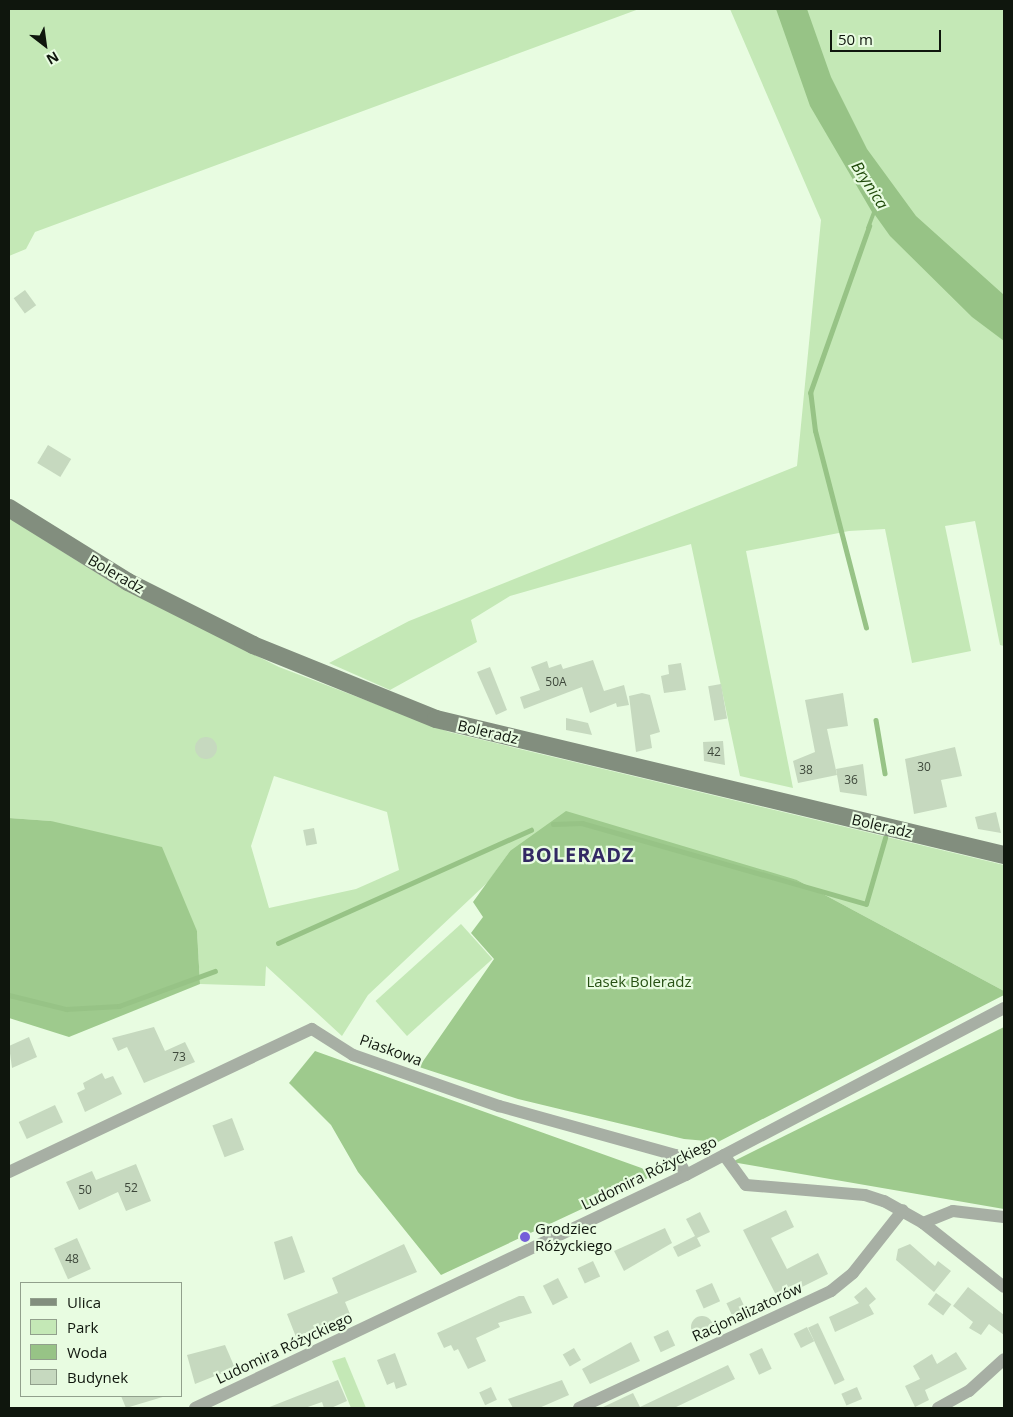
<!DOCTYPE html>
<html>
<head>
<meta charset="utf-8">
<style>
	body { margin:0 }
	#map { position:relative; width:1013px; height:1417px; overflow:hidden; background:#e8fce1; font-family:"Open Sans",sans-serif }
	div>[style] { position:absolute }
	[style*='--x'] { left:calc(var(--x)*1px); top:calc(var(--y)*1px); width:calc(var(--w)*1px); rotate:calc(var(--a)*1deg) }
	.green>* { inset:0; background:#c4e8b6; transform-origin:0 0 }
	.forest>* { inset:0; background:#9eca8d }
	.water>* { inset:0; background:#97c386 }
	.stream>* { height:4.5px; margin:-2.25px; padding:0 2.25px; transform-origin:2.25px; border-radius:2.25px; background:#97c386 }
	.building>* { inset:0; background:#c6d9bf; transform-origin:0 0 }
	.round { border-radius:50% }
	.street>* { height:12px; margin:-6px; padding:0 6px; transform-origin:6px; border-radius:6px; background:#a7afa4 }
	.secondary>* { height:18px; margin:-9px; padding:0 9px; transform-origin:9px; border-radius:9px; background:#828e7e }
	.dots>* { width:14px; height:14px; translate:-50% -50%; box-sizing:border-box; border:2px solid #e8fce1; border-radius:50% }
	span { translate:-50% -50%; white-space:nowrap; text-align:center; line-height:1.15; -webkit-text-stroke:4.5px #e8fce1; paint-order:stroke }
	.number-label { font-size:12px; color:#3d473a }
	.number-label span { -webkit-text-stroke-width:0 }
	.street-label { font-size:15px; color:#0f160d }
	.park-label { font-size:15px; color:#275114 }
	.poi-label { font-size:15px; color:#0f160d }
	.left { translate:0 -50%; text-align:left }
	.water-label { font-size:16px; color:#1f490a; font-style:italic }
	.district-label { font-size:20px; color:#332964; font-weight:700; letter-spacing:1px }
	.frame { position:absolute; inset:0; border:10px solid #0f160d; pointer-events:none }
	.legend { position:absolute; left:20px; top:1282px; width:162px; height:115px; box-sizing:border-box; background:#e8fce1; border:1px solid #91a08c; margin:0; padding:6px 9px; list-style:none; font-size:15px; color:#0f160d }
	.legend li { display:flex; align-items:center; gap:10px; height:25px }
	.legend b { width:25px; border:1px solid #91a08c }
	.north { position:absolute; left:20px; top:20px; width:50px; height:50px; -webkit-text-stroke:4px #e8fce1; paint-order:stroke; rotate:150deg; font-size:14px; font-weight:700; line-height:20px; text-align:center; color:#0f160d }
	.north::after { content:''; display:block; margin:auto; width:18px; height:22px; background:#0f160d; clip-path:polygon(50% 0,100% 100%,50% 72%,0 100%) }
	.scale { position:absolute; left:830px; top:30px; width:111px; height:22px; box-sizing:border-box; border:2px solid #0f160d; border-top:0; padding-left:6px; font-size:15px; line-height:18px; white-space:nowrap; color:#0f160d; -webkit-text-stroke:4px #e8fce1; paint-order:stroke }
</style>
</head>
<body>
<div id="map">
	<div class="green">
		<i style="clip-path:polygon(9px 9px,639px 9px,35px 232px,26px 249px,9px 256px)"></i>
		<i style="clip-path:polygon(730px 9px,1004px 9px,1004px 646px,1000px 645px,975px 521px,945px 526px,971px 651px,912px 663px,885px 529px,849px 531px,746px 551px,793px 788px,740px 776px,691px 544px,510px 596px,471px 620px,477px 642px,390px 690px,329px 663px,409px 621px,797px 466px,821px 220px)"></i>
		<i style="clip-path:polygon(evenodd,9px 518px,114px 584px,279px 667px,449px 732px,1004px 865px,1004px 991px,797px 880px,510px 851px,488px 882px,368px 995px,342px 1036px,266px 966px,265px 986px,200px 984px,197px 931px,51px 821px,9px 818px,9px 518px,274px 776px,387px 812px,399px 870px,356px 889px,269px 908px,251px 846px,274px 776px)"></i>
		<i style="left:461px;top:924px;width:47px;height:115px;rotate:48deg"></i>
		<i style="clip-path:polygon(345px 1357px,366px 1408px,351px 1408px,332px 1361px)"></i>
	</div>
	<div class="forest">
		<i style="clip-path:polygon(566px 811px,797px 880px,1004px 991px,1004px 995px,718px 1142px,684px 1139px,518px 1099px,419px 1067px,494px 959px,471px 933px,483px 917px,473px 902px,510px 851px)"></i>
		<i style="clip-path:polygon(9px 818px,51px 821px,162px 847px,197px 931px,200px 984px,69px 1037px,9px 1018px)"></i>
		<i style="clip-path:polygon(1004px 1027px,1004px 1209px,732px 1162px)"></i>
		<i style="clip-path:polygon(315px 1051px,647px 1170px,648px 1178px,441px 1275px,358px 1172px,331px 1125px,289px 1083px)"></i>
	</div>
	<div class="water">
		<i style="clip-path:polygon(776px 9px,807px 9px,831px 77px,867px 149px,916px 216px,1004px 295px,1004px 341px,972px 317px,890px 236px,875px 215px,869px 231px,866px 228px,872px 212px,810px 106px)"></i>
	</div>
	<div class="stream">
		<i style="--x:866;--y:628;--w:203;--a:-104.5"></i>
		<i style="--x:815;--y:431;--w:38;--a:-97"></i>
		<i style="--x:810;--y:393;--w:177;--a:-70.5"></i>
		<i style="--x:876;--y:720;--w:54;--a:80.4"></i>
		<i style="--x:553;--y:824;--w:29;--a:-2"></i>
		<i style="--x:582;--y:823;--w:295;--a:15.9"></i>
		<i style="--x:866;--y:904;--w:69;--a:-73.9"></i>
		<i style="--x:278;--y:943;--w:277;--a:-24.1"></i>
		<i style="--x:9;--y:995;--w:59;--a:13.8"></i>
		<i style="--x:66;--y:1009;--w:53;--a:-3.2"></i>
		<i style="--x:119;--y:1006;--w:102;--a:-20"></i>
	</div>
	<div class="building">
		<i style="left:25px;top:290px;width:19px;height:14px;rotate:54deg"></i>
		<i style="left:48px;top:445px;width:27px;height:21px;rotate:31deg"></i>
		<i style="clip-path:polygon(593px 660px,604px 691px,624px 685px,629px 705px,617px 707px,616px 703px,590px 713px,582px 687px,524px 709px,520px 697px,540px 690px,531px 667px,547px 661px,549px 668px,561px 664px,563px 669px)"></i>
		<i style="clip-path:polygon(681px 663px,686px 690px,664px 693px,661px 676px,669px 674px,668px 665px)"></i>
		<i style="clip-path:polygon(490px 667px,507px 710px,496px 715px,477px 672px)"></i>
		<i style="left:721px;top:684px;width:35px;height:13px;rotate:80deg"></i>
		<i style="clip-path:polygon(642px 693px,650px 695px,660px 732px,650px 735px,652px 748px,636px 752px,629px 696px)"></i>
		<i style="clip-path:polygon(843px 693px,848px 726px,827px 729px,837px 775px,798px 783px,793px 761px,815px 752px,805px 700px)"></i>
		<i style="clip-path:polygon(566px 718px,588px 723px,592px 735px,566px 730px)"></i>
		<i class="round" style="left:195px;top:737px;width:22px;height:22px"></i>
		<i style="clip-path:polygon(723px 741px,725px 765px,704px 761px,703px 742px)"></i>
		<i style="clip-path:polygon(955px 747px,962px 776px,941px 780px,947px 807px,914px 814px,905px 759px)"></i>
		<i style="clip-path:polygon(863px 764px,867px 796px,840px 792px,836px 769px)"></i>
		<i style="clip-path:polygon(996px 812px,1001px 833px,978px 829px,975px 817px)"></i>
		<i style="left:314px;top:828px;width:16px;height:11px;rotate:79deg"></i>
		<i style="clip-path:polygon(154px 1027px,165px 1051px,185px 1042px,195px 1062px,144px 1083px,127px 1047px,118px 1051px,112px 1038px)"></i>
		<i style="clip-path:polygon(29px 1037px,37px 1057px,12px 1068px,9px 1046px)"></i>
		<i style="clip-path:polygon(102px 1073px,105px 1079px,113px 1076px,122px 1094px,85px 1112px,77px 1093px,85px 1089px,83px 1083px)"></i>
		<i style="left:55px;top:1105px;width:19px;height:40px;rotate:65deg"></i>
		<i style="left:232px;top:1118px;width:34px;height:21px;rotate:69deg"></i>
		<i style="clip-path:polygon(136px 1164px,151px 1201px,126px 1211px,118px 1192px,79px 1210px,66px 1182px,92px 1171px,96px 1180px)"></i>
		<i style="clip-path:polygon(786px 1210px,794px 1227px,771px 1238px,787px 1269px,818px 1253px,828px 1274px,778px 1299px,743px 1230px)"></i>
		<i style="clip-path:polygon(700px 1212px,710px 1232px,697px 1238px,701px 1246px,678px 1257px,673px 1247px,695px 1236px,686px 1219px)"></i>
		<i style="clip-path:polygon(665px 1228px,672px 1243px,624px 1271px,614px 1251px)"></i>
		<i style="clip-path:polygon(292px 1236px,305px 1272px,284px 1280px,274px 1242px)"></i>
		<i style="left:77px;top:1238px;width:34px;height:25px;rotate:66deg"></i>
		<i style="clip-path:polygon(404px 1244px,417px 1272px,345px 1302px,350px 1314px,296px 1337px,287px 1314px,338px 1293px,332px 1278px)"></i>
		<i style="clip-path:polygon(910px 1244px,935px 1266px,938px 1261px,951px 1271px,934px 1292px,896px 1260px,898px 1249px)"></i>
		<i style="left:593px;top:1261px;width:17px;height:17px;rotate:65deg"></i>
		<i style="left:558px;top:1278px;width:22px;height:17px;rotate:63deg"></i>
		<i style="left:712px;top:1283px;width:20px;height:18px;rotate:66deg"></i>
		<i style="clip-path:polygon(866px 1287px,876px 1299px,869px 1305px,874px 1314px,835px 1332px,829px 1317px,859px 1303px,854px 1297px)"></i>
		<i style="clip-path:polygon(968px 1287px,1004px 1315px,1004px 1335px,989px 1324px,981px 1335px,969px 1328px,973px 1322px,953px 1306px)"></i>
		<i style="left:936px;top:1293px;width:19px;height:14px;rotate:36deg"></i>
		<i style="clip-path:polygon(519px 1296px,524px 1296px,532px 1313px,498px 1323px,500px 1327px,476px 1338px,486px 1361px,468px 1369px,458px 1349px,454px 1351px,451px 1345px,444px 1348px,437px 1333px)"></i>
		<i style="left:740px;top:1297px;width:23px;height:15px;rotate:65deg"></i>
		<i class="round" style="left:691px;top:1316px;width:22px;height:22px"></i>
		<i style="left:818px;top:1323px;width:63px;height:11px;rotate:65deg"></i>
		<i style="left:807px;top:1327px;width:16px;height:15px;rotate:63deg"></i>
		<i style="left:668px;top:1330px;width:17px;height:16px;rotate:65deg"></i>
		<i style="clip-path:polygon(631px 1342px,640px 1361px,590px 1384px,582px 1369px)"></i>
		<i style="clip-path:polygon(225px 1345px,235px 1368px,195px 1384px,187px 1355px)"></i>
		<i style="left:574px;top:1348px;width:14px;height:13px;rotate:60deg"></i>
		<i style="left:762px;top:1348px;width:23px;height:14px;rotate:65deg"></i>
		<i style="clip-path:polygon(956px 1352px,967px 1369px,925px 1390px,929px 1400px,915px 1407px,905px 1386px,920px 1379px,913px 1366px,932px 1354px,937px 1364px)"></i>
		<i style="clip-path:polygon(395px 1353px,407px 1385px,396px 1389px,394px 1382px,387px 1385px,377px 1360px)"></i>
		<i style="clip-path:polygon(728px 1365px,735px 1379px,674px 1408px,601px 1408px,633px 1393px,640px 1407px)"></i>
		<i style="clip-path:polygon(338px 1380px,347px 1401px,331px 1408px,324px 1408px,322px 1402px,305px 1408px,267px 1408px)"></i>
		<i style="clip-path:polygon(562px 1380px,569px 1395px,539px 1408px,513px 1408px,508px 1399px)"></i>
		<i style="left:491px;top:1387px;width:14px;height:13px;rotate:65deg"></i>
		<i style="left:857px;top:1387px;width:13px;height:17px;rotate:67deg"></i>
		<i style="clip-path:polygon(121px 1396px,166px 1396px,126px 1408px)"></i>
	</div>
	<div class="street">
		<i style="--x:724;--y:1155;--w:37;--a:54"></i>
		<i style="--x:746;--y:1185;--w:119;--a:4.8"></i>
		<i style="--x:865;--y:1195;--w:20;--a:18"></i>
		<i style="--x:884;--y:1201;--w:45;--a:29.4"></i>
		<i style="--x:923;--y:1223;--w:103;--a:38.3"></i>
		<i style="--x:9;--y:1172;--w:335;--a:-25.3"></i>
		<i style="--x:312;--y:1029;--w:49;--a:32.4"></i>
		<i style="--x:353;--y:1055;--w:155;--a:19.3"></i>
		<i style="--x:499;--y:1106;--w:184;--a:15.5"></i>
		<i style="--x:676;--y:1155;--w:22;--a:63"></i>
		<i style="--x:923;--y:1223;--w:32;--a:-22"></i>
		<i style="--x:953;--y:1211;--w:51;--a:6.7"></i>
		<i style="--x:195;--y:1408;--w:543;--a:-25.39"></i>
		<i style="--x:686;--y:1175;--w:359;--a:-27.7"></i>
		<i style="--x:579;--y:1408;--w:278;--a:-24.9"></i>
		<i style="--x:831;--y:1291;--w:28;--a:-39"></i>
		<i style="--x:853;--y:1273;--w:80;--a:-51.6"></i>
		<i style="--x:938;--y:1408;--w:35;--a:-29"></i>
		<i style="--x:969;--y:1391;--w:47;--a:-42.4"></i>
	</div>
	<div class="secondary">
		<i style="--x:9;--y:508;--w:140;--a:31.9"></i>
		<i style="--x:128;--y:582;--w:140;--a:26.7"></i>
		<i style="--x:253;--y:645;--w:197;--a:22"></i>
		<i style="--x:436;--y:719;--w:584;--a:13.47"></i>
	</div>
	<div class="dots">
		<i style="left:525px;top:1237px;background:#745ed9"></i>
	</div>
	<div class="number-label">
		<span style="left:556px;top:682px">50A</span>
		<span style="left:714px;top:752px">42</span>
		<span style="left:924px;top:767px">30</span>
		<span style="left:806px;top:770px">38</span>
		<span style="left:851px;top:780px">36</span>
		<span style="left:179px;top:1057px">73</span>
		<span style="left:131px;top:1188px">52</span>
		<span style="left:85px;top:1190px">50</span>
		<span style="left:72px;top:1259px">48</span>
	</div>
	<div class="street-label">
		<span style="left:116px;top:574px;rotate:30deg">Boleradz</span>
		<span style="left:488px;top:732px;rotate:13deg">Boleradz</span>
		<span style="left:882px;top:826px;rotate:13deg">Boleradz</span>
		<span style="left:391px;top:1050px;rotate:20deg">Piaskowa</span>
		<span style="left:649px;top:1173px;rotate:-26deg">Ludomira Różyckiego</span>
		<span style="left:747px;top:1312px;rotate:-25deg">Racjonalizatorów</span>
		<span style="left:284px;top:1348px;rotate:-25deg">Ludomira Różyckiego</span>
	</div>
	<div class="park-label">
		<span style="left:639px;top:982px">Lasek Boleradz</span>
	</div>
	<div class="poi-label">
		<span class="left" style="left:535px;top:1237px">Grodziec<br>Różyckiego</span>
	</div>
	<div class="water-label">
		<span style="left:870px;top:185px;rotate:57deg">Brynica</span>
	</div>
	<div class="district-label">
		<span style="left:578px;top:854px">BOLERADZ</span>
	</div>
	<div class="frame"></div>
	<ul class="legend">
	<li><b style="height:6px;background:#828e7e"></b>Ulica</li>
	<li><b style="height:14px;background:#c4e8b6"></b>Park</li>
	<li><b style="height:14px;background:#97c386"></b>Woda</li>
	<li><b style="height:14px;background:#c6d9bf"></b>Budynek</li>
	</ul>
	<div class="north">N</div>
	<div class="scale">50 m</div>
</div>
</body>
</html>
